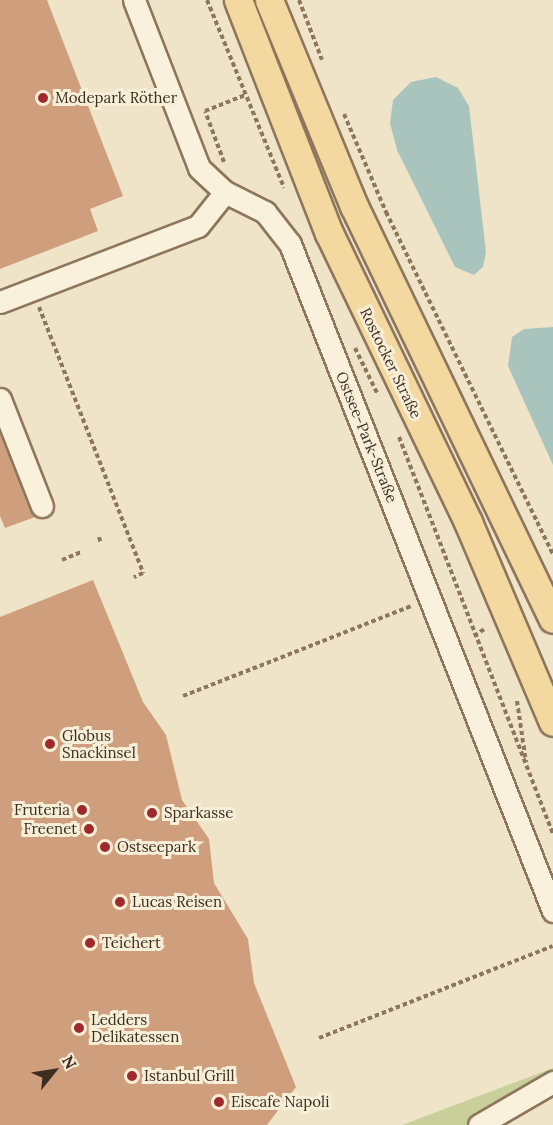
<!DOCTYPE html>
<html>
<head>
<meta charset="utf-8">
<style>
	body { margin:0 }
	#map { position:relative; width:553px; height:1125px; overflow:hidden; background:#f0e4c8; font-family:Lora,serif }
	div>[style] { position:absolute }
	[style*='--x'] { left:calc(var(--x)*1px); top:calc(var(--y)*1px); width:calc(var(--w)*1px); rotate:calc(var(--a)*1deg) }
	.green>* { inset:0; background:#c9cf9b }
	.water>* { inset:0; background:#a9c4bc }
	.building>* { inset:0; background:#cf9f7d }
	.path>* { height:4px; margin-top:-2px; transform-origin:0; background:repeating-linear-gradient(90deg,#8d765c 0 4.5px,transparent 0 7.5px) }
	.roads { filter:drop-shadow(2px 0 #8d765c) drop-shadow(-2px 0 #8d765c) drop-shadow(0 2px #8d765c) drop-shadow(0 -2px #8d765c) }
	.minor>* { height:21px; margin:-10.5px; padding:0 10.5px; transform-origin:10.5px; border-radius:10.5px; background:#faf1dc }
	.major>* { height:27px; margin:-13.5px; padding:0 13.5px; transform-origin:13.5px; border-radius:13.5px; background:#f3d9a0 }
	.dots>* { width:16px; height:16px; translate:-50% -50%; box-sizing:border-box; border:3px solid #f7eed8; border-radius:50% }
	span { translate:-50% -50%; white-space:nowrap; text-align:center; line-height:1.15; -webkit-text-stroke:6px #f7eed8; paint-order:stroke }
	.poi-label { font-size:15px; color:#3d2e20 }
	.left { translate:0 -50%; text-align:left }
	.right { translate:-100% -50%; text-align:right }
	.street-label { font-size:15px; color:#3d2e20 }
	.north { position:absolute; left:24px; top:1041px; width:60px; height:60px; -webkit-text-stroke:4px #f7eed8; paint-order:stroke; rotate:60deg; font-size:16px; font-weight:700; line-height:24px; text-align:center; color:#3d2e20 }
	.north::after { content:''; display:block; margin:auto; width:21px; height:27px; background:#3d2e20; clip-path:polygon(50% 0,100% 100%,50% 72%,0 100%) }
</style>
</head>
<body>
<div id="map">
	<div class="green">
		<i style="clip-path:polygon(553px 1068px,553px 1075px,466px 1125px,402px 1125px)"></i>
	</div>
	<div class="water">
		<i style="clip-path:polygon(436px 77px,458px 88px,469px 106px,486px 252px,483px 267px,474px 275px,455px 267px,397px 150px,390px 123px,393px 100px,411px 82px)"></i>
		<i style="clip-path:polygon(553px 327px,553px 465px,508px 366px,512px 337px,524px 329px)"></i>
	</div>
	<div class="building">
		<i style="clip-path:polygon(0 0,47px 0,123px 196px,90px 209px,98px 231px,0 269px)"></i>
		<i style="clip-path:polygon(0 434px,35px 517px,5px 528px,0 516px)"></i>
		<i style="clip-path:polygon(93px 580px,143px 702px,166px 735px,182px 800px,209px 839px,214px 883px,248px 939px,254px 983px,296px 1087px,267px 1125px,0 1125px,0 617px)"></i>
	</div>
	<div class="path">
		<i style="--x:207;--y:0;--w:203;--a:67.7"></i>
		<i style="--x:299;--y:0;--w:64;--a:69"></i>
		<i style="--x:344;--y:114;--w:107;--a:66.8"></i>
		<i style="--x:386;--y:212;--w:381;--a:64"></i>
		<i style="--x:224;--y:162;--w:54;--a:-110.4"></i>
		<i style="--x:205;--y:111;--w:43;--a:-21.8"></i>
		<i style="--x:39;--y:307;--w:286;--a:68.6"></i>
		<i style="--x:143;--y:573;--w:10;--a:156"></i>
		<i style="--x:355;--y:348;--w:52;--a:63.9"></i>
		<i style="--x:399;--y:437;--w:427;--a:68.8"></i>
		<i style="--x:99;--y:537;--w:7;--a:74"></i>
		<i style="--x:62;--y:560;--w:21;--a:-23"></i>
		<i style="--x:474;--y:636;--w:14;--a:-34"></i>
		<i style="--x:183;--y:696;--w:245;--a:-21.5"></i>
		<i style="--x:517;--y:701;--w:62;--a:81.6"></i>
		<i style="--x:319;--y:1038;--w:251;--a:-21.5"></i>
	</div>
	<div class="roads">
		<div class="minor">
			<i style="--x:134;--y:0;--w:180;--a:68.8"></i>
			<i style="--x:199;--y:168;--w:35;--a:43"></i>
			<i style="--x:225;--y:192;--w:45;--a:26.6"></i>
			<i style="--x:265;--y:212;--w:41;--a:52"></i>
			<i style="--x:290;--y:244;--w:717;--a:68.48"></i>
			<i style="--x:0;--y:302;--w:212;--a:-21"></i>
			<i style="--x:198;--y:226;--w:43;--a:-51.5"></i>
			<i style="--x:0;--y:399;--w:115;--a:68.6"></i>
			<i style="--x:479;--y:1125;--w:86;--a:-30.2"></i>
		</div>
		<div class="major">
			<i style="--x:238;--y:0;--w:250;--a:68.7"></i>
			<i style="--x:329;--y:233;--w:321;--a:64.3"></i>
			<i style="--x:468;--y:522;--w:217;--a:67"></i>
			<i style="--x:269;--y:0;--w:223;--a:67.6"></i>
			<i style="--x:354;--y:206;--w:458;--a:64.3"></i>
		</div>
	</div>
	<div class="dots">
		<i style="left:43px;top:98px;background:#9e2a2b"></i>
		<i style="left:50px;top:744px;background:#9e2a2b"></i>
		<i style="left:82px;top:810px;background:#9e2a2b"></i>
		<i style="left:152px;top:813px;background:#9e2a2b"></i>
		<i style="left:89px;top:829px;background:#9e2a2b"></i>
		<i style="left:105px;top:847px;background:#9e2a2b"></i>
		<i style="left:120px;top:902px;background:#9e2a2b"></i>
		<i style="left:90px;top:943px;background:#9e2a2b"></i>
		<i style="left:79px;top:1028px;background:#9e2a2b"></i>
		<i style="left:132px;top:1076px;background:#9e2a2b"></i>
		<i style="left:219px;top:1102px;background:#9e2a2b"></i>
	</div>
	<div class="poi-label">
		<span class="left" style="left:55px;top:98px">Modepark Röther</span>
		<span class="left" style="left:62px;top:744px">Globus<br>Snackinsel</span>
		<span class="right" style="left:70px;top:810px">Fruteria</span>
		<span class="left" style="left:164px;top:813px">Sparkasse</span>
		<span class="right" style="left:77px;top:829px">Freenet</span>
		<span class="left" style="left:117px;top:847px">Ostseepark</span>
		<span class="left" style="left:132px;top:902px">Lucas Reisen</span>
		<span class="left" style="left:102px;top:943px">Teichert</span>
		<span class="left" style="left:91px;top:1028px">Ledders<br>Delikatessen</span>
		<span class="left" style="left:144px;top:1076px">Istanbul Grill</span>
		<span class="left" style="left:231px;top:1102px">Eiscafe Napoli</span>
	</div>
	<div class="street-label">
		<span style="left:391px;top:363px;rotate:64deg">Rostocker Straße</span>
		<span style="left:367px;top:437px;rotate:68deg">Ostsee-Park-Straße</span>
	</div>
	<div class="north">N</div>
</div>
</body>
</html>
